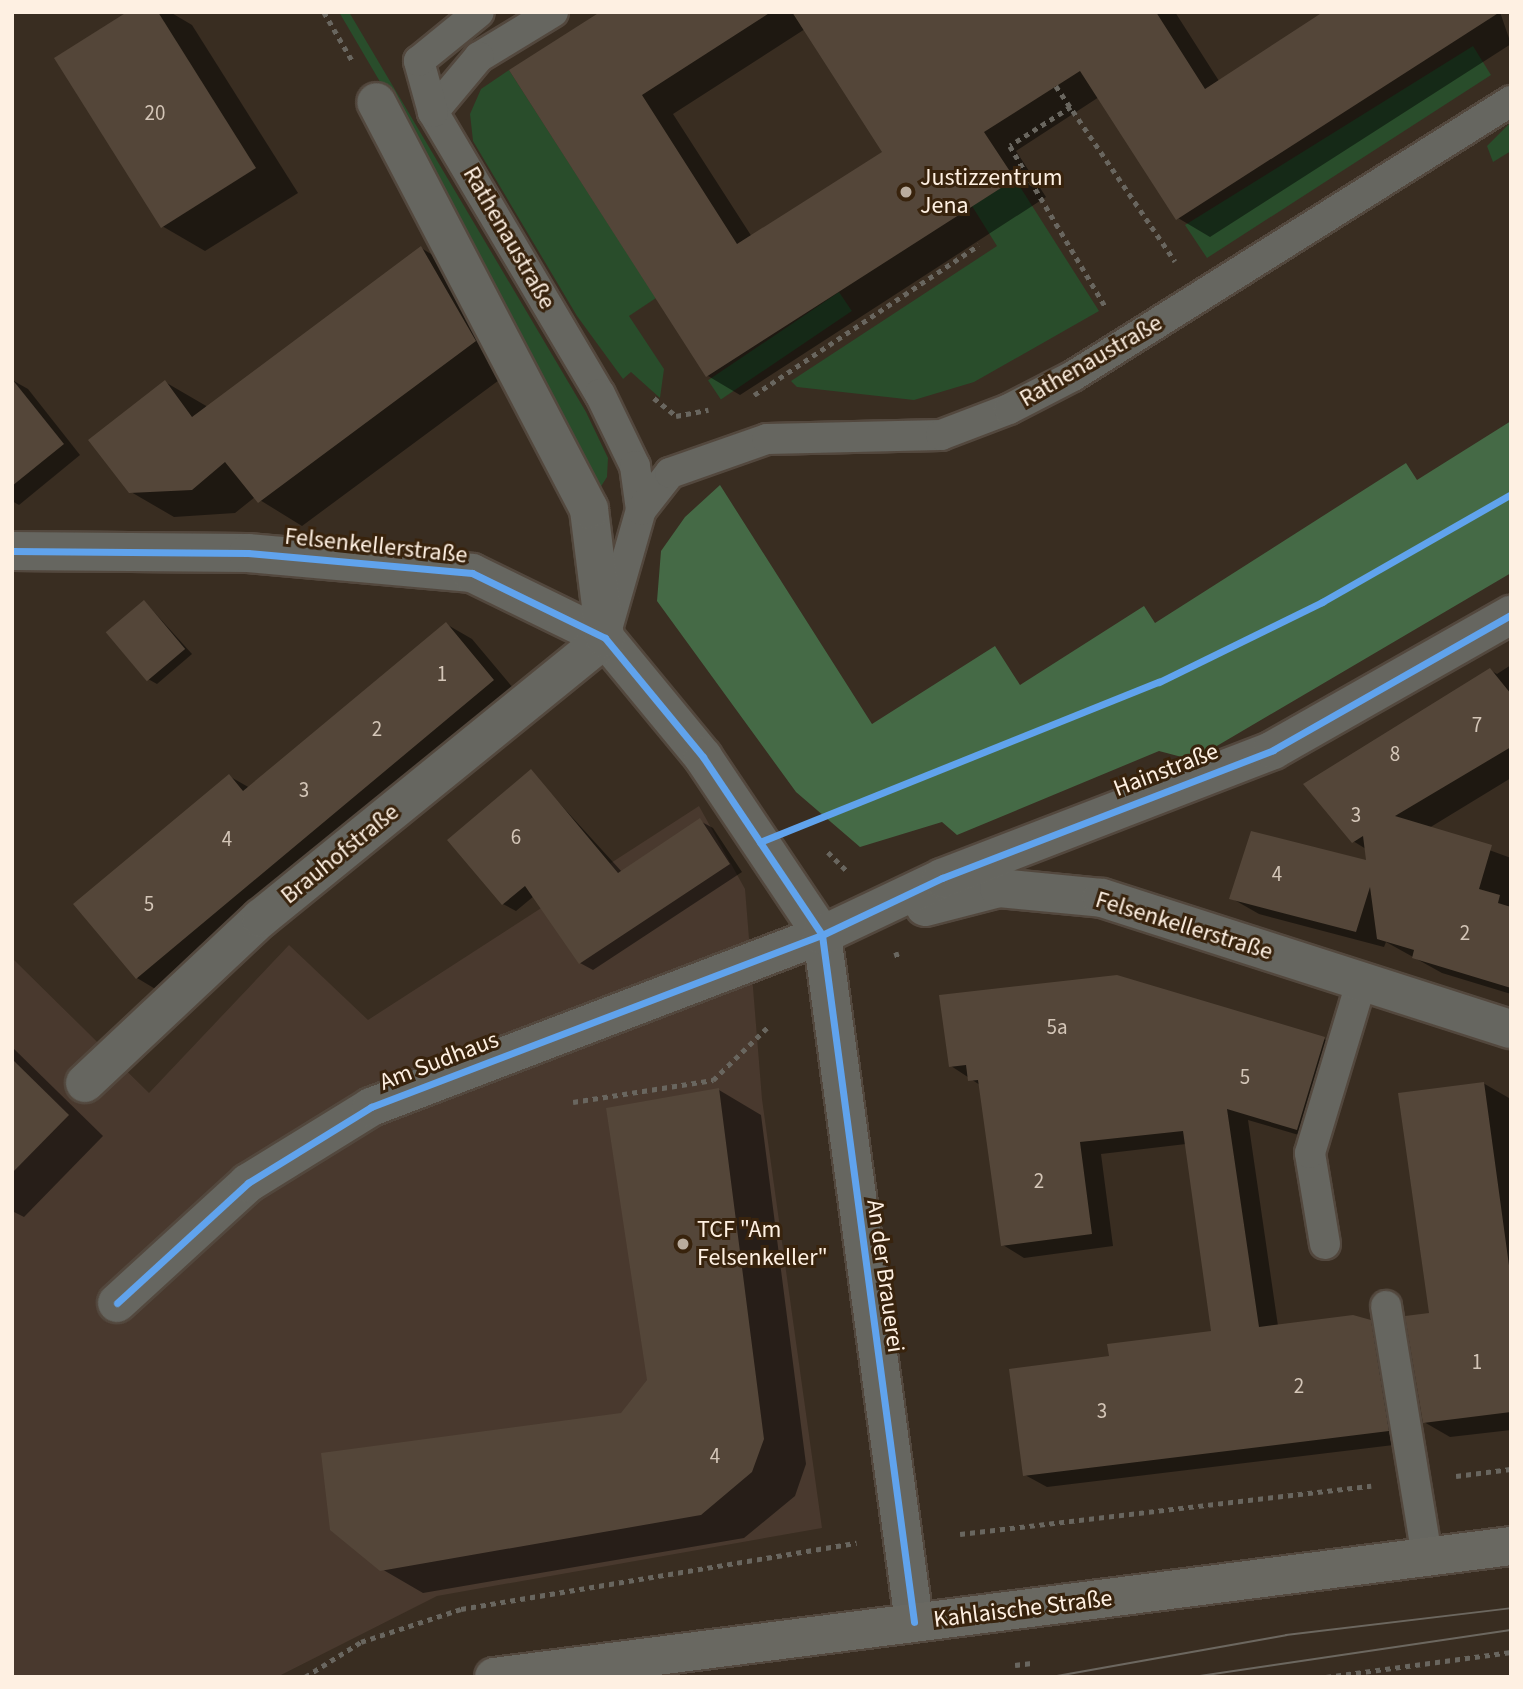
<!DOCTYPE html>
<html>
<head>
<meta charset="utf-8">
<style>
	body { margin:0 }
	#map { position:relative; width:1523px; height:1689px; overflow:hidden; background:#392d21; font-family:"Source Sans 3",sans-serif }
	div>[style] { position:absolute }
	[style*='--x'] { left:calc(var(--x)*1px); top:calc(var(--y)*1px); width:calc(var(--w)*1px); rotate:calc(var(--a)*1deg) }
	.commercial>* { inset:0; background:#49392e }
	.green>* { inset:0; background:#294d2b; transform-origin:0 0 }
	.forest>* { inset:0; background:#456a46 }
	.shadow>* { inset:0; background:#0007 }
	.building>* { inset:0; background:#544639; transform-origin:0 0 }
	.path>* { height:4.5px; margin-top:-2.25px; transform-origin:0; background:repeating-linear-gradient(90deg,#69665f 0 5px,transparent 0 10px) }
	.roads { filter:drop-shadow(2px 0 #53483e) drop-shadow(-2px 0 #53483e) drop-shadow(0 2px #53483e) drop-shadow(0 -2px #53483e) }
	.lane>* { height:30px; margin:-15px; padding:0 15px; transform-origin:15px; border-radius:15px; background:#666660 }
	.street>* { height:38px; margin:-19px; padding:0 19px; transform-origin:19px; border-radius:19px; background:#666660 }
	.secondary>* { height:38px; margin:-19px; padding:0 19px; transform-origin:19px; border-radius:19px; background:#696861 }
	.tram>* { height:2px; margin:-1px; padding:0 1px; transform-origin:1px; border-radius:1px; background:#6c675f }
	.cycleway>* { height:7px; margin:-3.5px; padding:0 3.5px; transform-origin:3.5px; border-radius:3.5px; background:#60a3ed }
	.dots>* { width:19px; height:19px; translate:-50% -50%; box-sizing:border-box; border:4px solid #38230d; border-radius:50% }
	span { translate:-50% -50%; white-space:nowrap; text-align:center; line-height:1.15; -webkit-text-stroke:6px #38230d; paint-order:stroke }
	.number-label { font-size:21px; color:#d4c6b8 }
	.number-label span { -webkit-text-stroke-width:0 }
	.poi-label { font-size:24px; color:#fef0e2 }
	.left { translate:0 -50%; text-align:left }
	.street-label { font-size:24px; color:#fef0e2 }
	.frame { position:absolute; inset:0; border:14px solid #fef0e2; pointer-events:none }
</style>
</head>
<body>
<div id="map">
	<div class="commercial">
		<i style="clip-path:polygon(699px 806px,745px 889px,762px 1099px,822px 1528px,437px 1596px,277px 1677px,12px 1677px,12px 958px,149px 1093px,289px 945px,368px 1020px)"></i>
	</div>
	<div class="green">
		<i style="clip-path:polygon(339px 12px,349px 12px,586px 412px,608px 458px,607px 477px,598px 491px,433px 172px)"></i>
		<i style="clip-path:polygon(1473px 46px,1491px 75px,1207px 258px,1185px 225px)"></i>
		<i style="clip-path:polygon(509px 70px,656px 298px,629px 316px,664px 369px,660px 398px,631px 372px,623px 379px,577px 316px,473px 141px,470px 114px,481px 89px)"></i>
		<i style="clip-path:polygon(1511px 122px,1511px 151px,1493px 162px,1487px 146px)"></i>
		<i style="clip-path:polygon(1015px 179px,1099px 311px,974px 382px,914px 400px,797px 387px,791px 381px,997px 246px,972px 206px)"></i>
		<i style="left:839px;top:292px;width:23px;height:158px;rotate:56deg"></i>
	</div>
	<div class="forest">
		<i style="clip-path:polygon(1511px 421px,1511px 573px,1193px 760px,1159px 751px,957px 835px,942px 822px,860px 847px,796px 792px,657px 601px,661px 551px,685px 517px,720px 485px,872px 724px,995px 646px,1020px 685px,1144px 606px,1155px 623px,1406px 463px,1417px 480px)"></i>
	</div>
	<div class="shadow">
		<i style="clip-path:polygon(131px 12px,170px 12px,192px 25px,298px 193px,205px 251px,162px 226px)"></i>
		<i style="clip-path:polygon(evenodd,603px 12px,1175px 12px,1219px 81px,1327px 12px,1500px 12px,1511px 44px,1210px 237px,1178px 218px,1099px 97px,1016px 151px,1046px 197px,740px 395px,708px 376px,603px 12px,805px 29px,884px 152px,752px 237px,673px 114px,805px 29px)"></i>
		<i style="clip-path:polygon(421px 248px,463px 273px,518px 366px,302px 526px,255px 497px,235px 513px,174px 517px,131px 492px,165px 382px,208px 407px)"></i>
		<i style="clip-path:polygon(12px 380px,28px 389px,80px 455px,19px 505px,12px 501px)"></i>
		<i style="clip-path:polygon(145px 602px,192px 654px,157px 684px,148px 679px)"></i>
		<i style="clip-path:polygon(446px 624px,472px 639px,519px 695px,162px 993px,137px 978px,229px 776px,250px 788px)"></i>
		<i style="clip-path:polygon(1511px 665px,1511px 778px,1429px 828px,1511px 858px,1511px 994px,1442px 973px,1386px 942px,1384px 947px,1259px 914px,1231px 898px,1368px 862px,1366px 849px,1353px 841px,1490px 670px,1497px 674px)"></i>
		<i style="clip-path:polygon(531px 772px,622px 872px,700px 821px,713px 828px,742px 872px,593px 970px,580px 963px,534px 896px,516px 911px,503px 904px)"></i>
		<i style="clip-path:polygon(941px 997px,1324px 1039px,1346px 1051px,1319px 1141px,1248px 1120px,1278px 1326px,1370px 1321px,1392px 1334px,1410px 1443px,1047px 1487px,1025px 1475px,1213px 1332px,1186px 1144px,1101px 1154px,1113px 1246px,1024px 1258px,1003px 1245px,980px 1085px,951px 1066px)"></i>
		<i style="clip-path:polygon(12px 1047px,103px 1136px,24px 1217px,12px 1211px)"></i>
		<i style="clip-path:polygon(1483px 1083px,1509px 1098px,1511px 1111px,1511px 1430px,1450px 1437px,1424px 1422px,1431px 1315px)"></i>
		<i style="clip-path:polygon(719px 1090px,761px 1115px,806px 1464px,795px 1496px,744px 1538px,423px 1593px,380px 1568px,622px 1414px,649px 1380px)"></i>
	</div>
	<div class="building">
		<i style="clip-path:polygon(127px 12px,158px 12px,256px 168px,161px 228px,54px 58px)"></i>
		<i style="clip-path:polygon(600px 12px,771px 12px,642px 95px,737px 244px,882px 152px,792px 12px,1156px 12px,1205px 89px,1323px 12px,1500px 12px,1176px 220px,1080px 71px,984px 132px,1015px 179px,706px 377px,509px 70px)"></i>
		<i style="clip-path:polygon(421px 246px,476px 341px,258px 503px,225px 462px,192px 490px,129px 493px,88px 440px,165px 380px,192px 417px)"></i>
		<i style="clip-path:polygon(12px 379px,64px 444px,12px 486px)"></i>
		<i style="left:144px;top:600px;width:64px;height:50px;rotate:50deg"></i>
		<i style="clip-path:polygon(446px 622px,494px 680px,136px 979px,73px 904px,229px 774px,243px 791px)"></i>
		<i style="clip-path:polygon(1490px 668px,1511px 694px,1511px 747px,1395px 816px,1492px 845px,1479px 889px,1500px 895px,1498px 903px,1511px 907px,1511px 988px,1412px 958px,1414px 950px,1377px 939px,1370px 887px,1356px 932px,1229px 899px,1251px 831px,1366px 860px,1363px 836px,1352px 843px,1303px 784px)"></i>
		<i style="clip-path:polygon(531px 769px,618px 873px,700px 818px,730px 864px,579px 964px,525px 886px,502px 905px,447px 840px)"></i>
		<i style="clip-path:polygon(1117px 975px,1325px 1037px,1297px 1130px,1227px 1109px,1259px 1327px,1353px 1315px,1371px 1320px,1389px 1431px,1023px 1476px,1009px 1369px,1109px 1356px,1107px 1344px,1211px 1331px,1183px 1131px,1080px 1142px,1092px 1234px,1001px 1246px,978px 1080px,968px 1081px,966px 1065px,949px 1067px,939px 995px)"></i>
		<i style="clip-path:polygon(12px 1059px,69px 1115px,12px 1173px)"></i>
		<i style="clip-path:polygon(1484px 1082px,1511px 1280px,1511px 1412px,1423px 1423px,1405px 1316px,1429px 1313px,1398px 1093px)"></i>
		<i style="clip-path:polygon(719px 1088px,764px 1439px,752px 1472px,701px 1515px,380px 1571px,330px 1530px,321px 1453px,621px 1413px,647px 1380px,606px 1108px)"></i>
	</div>
	<div class="path">
		<i style="--x:324;--y:12;--w:58;--a:59.9"></i>
		<i style="--x:1056;--y:86;--w:212;--a:55.8"></i>
		<i style="--x:1071;--y:107;--w:72;--a:147.4"></i>
		<i style="--x:1010;--y:146;--w:186;--a:59.3"></i>
		<i style="--x:754;--y:395;--w:270;--a:-33.7"></i>
		<i style="--x:654;--y:398;--w:28;--a:39"></i>
		<i style="--x:676;--y:416;--w:33;--a:-11"></i>
		<i style="--x:828;--y:852;--w:27;--a:45"></i>
		<i style="--x:896;--y:952;--w:9;--a:72"></i>
		<i style="--x:573;--y:1102;--w:142;--a:-8.9"></i>
		<i style="--x:713;--y:1080;--w:79;--a:-44"></i>
		<i style="--x:1456;--y:1476;--w:55;--a:-7.3"></i>
		<i style="--x:960;--y:1534;--w:414;--a:-6.7"></i>
		<i style="--x:1015;--y:1665;--w:17;--a:-7"></i>
		<i style="--x:305;--y:1677;--w:66;--a:-32"></i>
		<i style="--x:361;--y:1642;--w:105;--a:-18.3"></i>
		<i style="--x:461;--y:1609;--w:401;--a:-9.5"></i>
		<i style="--x:1326;--y:1677;--w:187;--a:-7.7"></i>
	</div>
	<div class="roads">
		<div class="lane">
			<i style="--x:553;--y:12;--w:87;--a:148.7"></i>
			<i style="--x:479;--y:57;--w:72;--a:129.9"></i>
			<i style="--x:433;--y:112;--w:328;--a:59.4"></i>
			<i style="--x:600;--y:394;--w:80;--a:64.1"></i>
			<i style="--x:635;--y:466;--w:44;--a:82.2"></i>
			<i style="--x:433;--y:112;--w:53;--a:-105.4"></i>
			<i style="--x:419;--y:61;--w:77;--a:-39.2"></i>
			<i style="--x:607;--y:629;--w:124;--a:-74.1"></i>
			<i style="--x:641;--y:510;--w:47;--a:-51.9"></i>
			<i style="--x:670;--y:473;--w:103;--a:-19.3"></i>
			<i style="--x:767;--y:439;--w:174;--a:-1.3"></i>
			<i style="--x:941;--y:435;--w:73;--a:-20.9"></i>
			<i style="--x:1009;--y:409;--w:72;--a:-27.3"></i>
			<i style="--x:1073;--y:376;--w:517;--a:-32.12"></i>
			<i style="--x:1325;--y:1244;--w:92;--a:-99.4"></i>
			<i style="--x:1310;--y:1153;--w:181;--a:-73.3"></i>
			<i style="--x:1386;--y:1306;--w:254;--a:80.7"></i>
		</div>
		<div class="street">
			<i style="--x:12;--y:551;--w:236;--a:0.5"></i>
			<i style="--x:248;--y:553;--w:225;--a:5.1"></i>
			<i style="--x:472;--y:573;--w:148;--a:26"></i>
			<i style="--x:605;--y:638;--w:154;--a:50.5"></i>
			<i style="--x:703;--y:757;--w:214;--a:56.2"></i>
			<i style="--x:822;--y:935;--w:693;--a:82.37"></i>
			<i style="--x:925;--y:907;--w:76;--a:-14.4"></i>
			<i style="--x:999;--y:888;--w:103;--a:5.5"></i>
			<i style="--x:1102;--y:898;--w:429;--a:17.8"></i>
			<i style="--x:85;--y:1083;--w:241;--a:-43.2"></i>
			<i style="--x:261;--y:918;--w:444;--a:-39.1"></i>
			<i style="--x:605;--y:638;--w:130;--a:-97.1"></i>
			<i style="--x:589;--y:509;--w:459;--a:-117.6"></i>
			<i style="--x:117;--y:1303;--w:178;--a:-42.5"></i>
			<i style="--x:248;--y:1183;--w:145;--a:-31.7"></i>
			<i style="--x:371;--y:1107;--w:483;--a:-20.9"></i>
			<i style="--x:822;--y:935;--w:133;--a:-25.4"></i>
			<i style="--x:942;--y:878;--w:355;--a:-21.1"></i>
			<i style="--x:1273;--y:750;--w:274;--a:-29.6"></i>
		</div>
		<div class="secondary">
			<i style="--x:494;--y:1677;--w:1025;--a:-7.34"></i>
		</div>
	</div>
	<div class="tram">
		<i style="--x:1051;--y:1677;--w:239;--a:-10.1"></i>
		<i style="--x:1286;--y:1635;--w:227;--a:-6.8"></i>
		<i style="--x:1193;--y:1677;--w:321;--a:-8.4"></i>
	</div>
	<div class="cycleway">
		<i style="--x:12;--y:551;--w:236;--a:0.5"></i>
		<i style="--x:248;--y:553;--w:225;--a:5.1"></i>
		<i style="--x:472;--y:573;--w:148;--a:26"></i>
		<i style="--x:605;--y:638;--w:154;--a:50.5"></i>
		<i style="--x:703;--y:757;--w:214;--a:56.2"></i>
		<i style="--x:822;--y:935;--w:693;--a:82.37"></i>
		<i style="--x:760;--y:842;--w:430;--a:-21.9"></i>
		<i style="--x:1159;--y:682;--w:182;--a:-26.1"></i>
		<i style="--x:1322;--y:602;--w:218;--a:-29.7"></i>
		<i style="--x:117;--y:1303;--w:178;--a:-42.5"></i>
		<i style="--x:248;--y:1183;--w:145;--a:-31.7"></i>
		<i style="--x:371;--y:1107;--w:483;--a:-20.9"></i>
		<i style="--x:822;--y:935;--w:133;--a:-25.4"></i>
		<i style="--x:942;--y:878;--w:355;--a:-21.1"></i>
		<i style="--x:1273;--y:750;--w:274;--a:-29.6"></i>
	</div>
	<div class="dots">
		<i style="left:906px;top:192px;background:#b9ac9e"></i>
		<i style="left:683px;top:1244px;background:#b9ac9e"></i>
	</div>
	<div class="number-label">
		<span style="left:155px;top:113px">20</span>
		<span style="left:442px;top:674px">1</span>
		<span style="left:1477px;top:725px">7</span>
		<span style="left:377px;top:729px">2</span>
		<span style="left:1395px;top:754px">8</span>
		<span style="left:304px;top:790px">3</span>
		<span style="left:1356px;top:815px">3</span>
		<span style="left:516px;top:837px">6</span>
		<span style="left:227px;top:839px">4</span>
		<span style="left:1277px;top:874px">4</span>
		<span style="left:149px;top:904px">5</span>
		<span style="left:1465px;top:933px">2</span>
		<span style="left:1057px;top:1027px">5a</span>
		<span style="left:1245px;top:1077px">5</span>
		<span style="left:1039px;top:1181px">2</span>
		<span style="left:1477px;top:1362px">1</span>
		<span style="left:1299px;top:1386px">2</span>
		<span style="left:1102px;top:1411px">3</span>
		<span style="left:715px;top:1456px">4</span>
	</div>
	<div class="poi-label">
		<span class="left" style="left:920px;top:192px">Justizzentrum<br>Jena</span>
		<span class="left" style="left:697px;top:1244px">TCF "Am<br>Felsenkeller"</span>
	</div>
	<div class="street-label">
		<span style="left:509px;top:238px;rotate:60deg">Rathenaustraße</span>
		<span style="left:1091px;top:361px;rotate:-30deg">Rathenaustraße</span>
		<span style="left:376px;top:546px;rotate:6deg">Felsenkellerstraße</span>
		<span style="left:1166px;top:770px;rotate:-21deg">Hainstraße</span>
		<span style="left:340px;top:854px;rotate:-39deg">Brauhofstraße</span>
		<span style="left:1184px;top:926px;rotate:17deg">Felsenkellerstraße</span>
		<span style="left:439px;top:1061px;rotate:-21deg">Am Sudhaus</span>
		<span style="left:885px;top:1276px;rotate:82deg">An der Brauerei</span>
		<span style="left:1023px;top:1609px;rotate:-7deg">Kahlaische Straße</span>
	</div>
	<div class="frame"></div>
</div>
</body>
</html>
